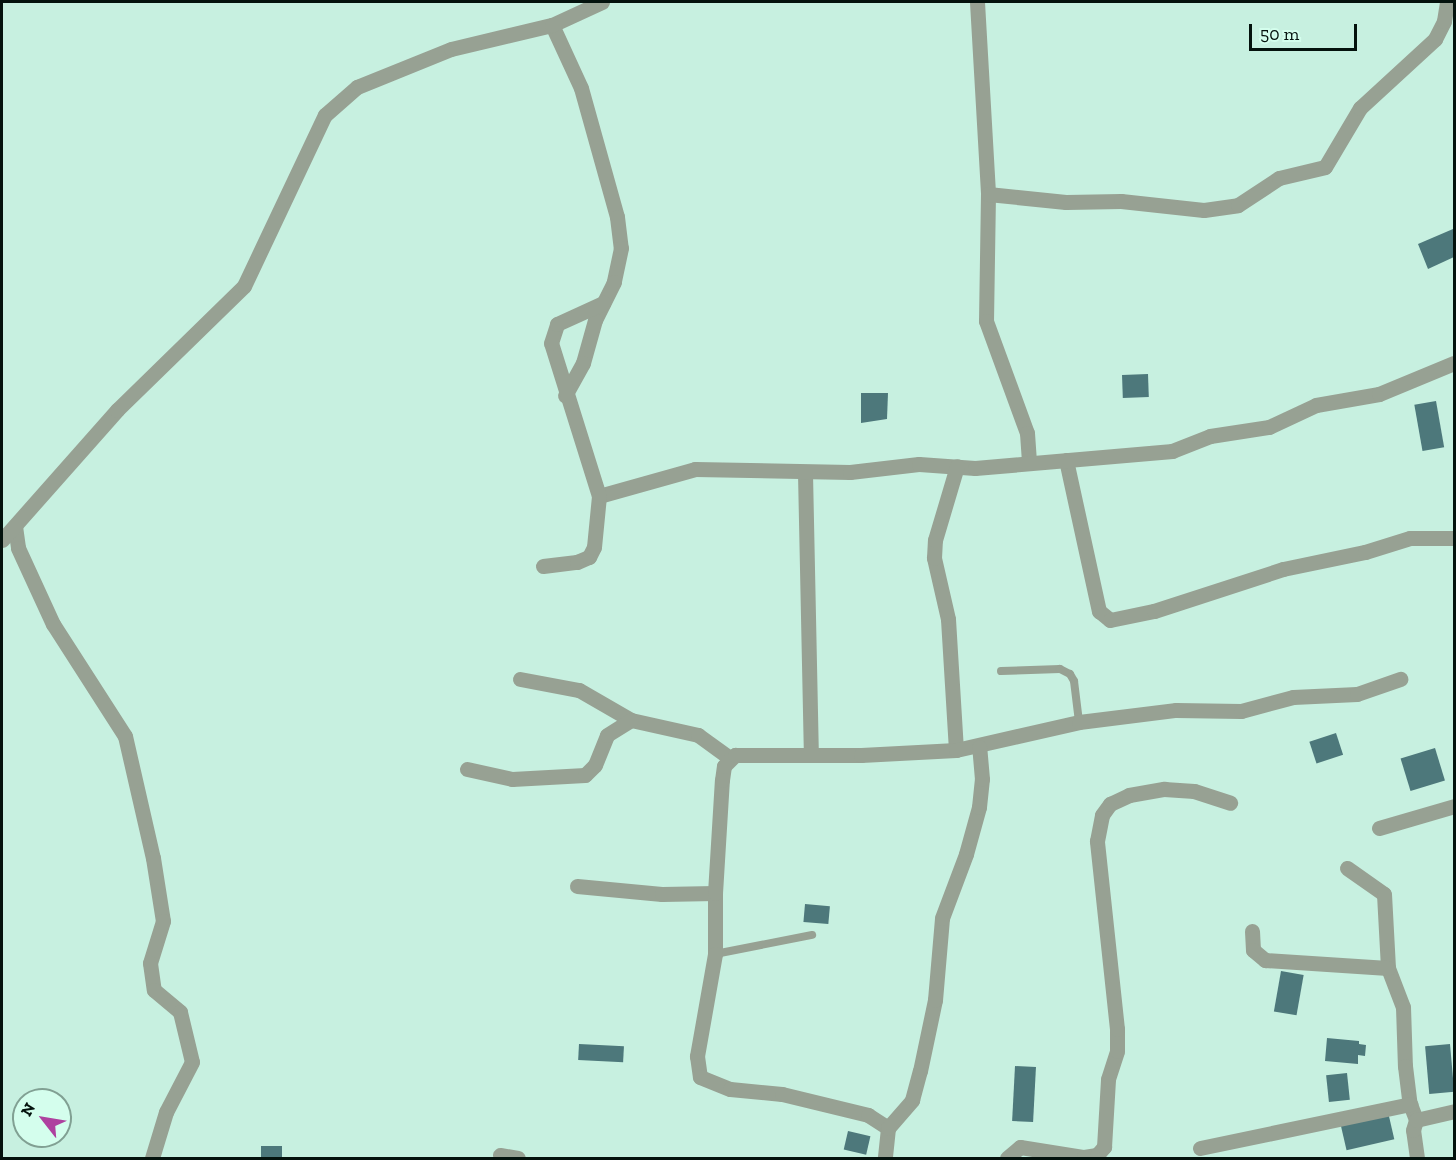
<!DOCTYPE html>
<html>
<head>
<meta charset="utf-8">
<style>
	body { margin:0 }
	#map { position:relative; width:1456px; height:1160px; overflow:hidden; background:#c7f0e0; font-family:"Zilla Slab",serif }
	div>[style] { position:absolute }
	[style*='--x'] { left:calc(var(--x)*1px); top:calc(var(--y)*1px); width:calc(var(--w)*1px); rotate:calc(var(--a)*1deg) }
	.building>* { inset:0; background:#4d787b; transform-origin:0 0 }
	.service>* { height:8px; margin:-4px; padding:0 4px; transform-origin:4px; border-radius:4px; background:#97a193 }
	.minor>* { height:15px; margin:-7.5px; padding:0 7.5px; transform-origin:7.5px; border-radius:7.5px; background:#97a193 }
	span { translate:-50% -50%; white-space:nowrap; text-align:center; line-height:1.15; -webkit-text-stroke:4.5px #d4feed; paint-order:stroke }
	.frame { position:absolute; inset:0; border:3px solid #04120d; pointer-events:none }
	.north { position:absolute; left:12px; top:1088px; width:60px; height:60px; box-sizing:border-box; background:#d4feed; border:2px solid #81a093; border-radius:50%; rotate:301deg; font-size:16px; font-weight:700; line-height:24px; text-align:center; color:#04120d }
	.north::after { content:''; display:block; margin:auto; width:21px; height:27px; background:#ae419f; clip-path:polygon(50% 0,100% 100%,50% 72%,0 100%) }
	.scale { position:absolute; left:1249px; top:24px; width:108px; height:27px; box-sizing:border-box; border:3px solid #04120d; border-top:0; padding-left:8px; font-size:18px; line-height:21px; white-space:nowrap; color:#04120d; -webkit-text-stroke:4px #d4feed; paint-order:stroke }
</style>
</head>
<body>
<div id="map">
	<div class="building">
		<i style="clip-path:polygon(1453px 229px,1454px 257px,1428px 269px,1418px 244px)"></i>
		<i style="left:1148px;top:374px;width:23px;height:26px;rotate:88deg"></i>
		<i style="clip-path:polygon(861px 393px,888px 393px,887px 419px,861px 423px)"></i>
		<i style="left:1436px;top:401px;width:47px;height:22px;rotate:80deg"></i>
		<i style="left:1336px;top:733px;width:23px;height:28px;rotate:72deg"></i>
		<i style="left:1435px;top:748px;width:34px;height:36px;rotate:73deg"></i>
		<i style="left:805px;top:904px;width:25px;height:18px;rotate:5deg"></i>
		<i style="left:1281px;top:971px;width:23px;height:41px;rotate:10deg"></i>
		<i style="clip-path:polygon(1327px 1038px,1359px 1041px,1359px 1044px,1366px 1045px,1365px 1056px,1358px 1055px,1358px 1064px,1325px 1061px)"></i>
		<i style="left:579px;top:1044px;width:45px;height:16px;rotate:3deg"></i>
		<i style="left:1450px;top:1044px;width:48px;height:25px;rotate:85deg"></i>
		<i style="left:1015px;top:1066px;width:21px;height:55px;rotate:3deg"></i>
		<i style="left:1347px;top:1073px;width:27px;height:21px;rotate:84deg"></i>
		<i style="left:1388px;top:1112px;width:28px;height:49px;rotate:77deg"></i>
		<i style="left:848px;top:1131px;width:23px;height:19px;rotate:13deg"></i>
		<i style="left:282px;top:1146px;width:12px;height:21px;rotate:90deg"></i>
	</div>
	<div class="service">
		<i style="--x:1001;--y:671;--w:59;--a:-1.9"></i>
		<i style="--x:1060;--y:669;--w:11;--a:27"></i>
		<i style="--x:1070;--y:674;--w:8;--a:60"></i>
		<i style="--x:1074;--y:681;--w:41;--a:83"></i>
		<i style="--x:715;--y:954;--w:99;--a:-11.1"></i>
	</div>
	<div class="minor">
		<i style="--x:977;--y:2;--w:192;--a:86.7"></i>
		<i style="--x:988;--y:194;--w:127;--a:90.9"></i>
		<i style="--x:986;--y:321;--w:119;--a:69.9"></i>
		<i style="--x:1027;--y:433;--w:28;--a:86"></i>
		<i style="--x:552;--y:25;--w:69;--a:65.3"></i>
		<i style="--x:581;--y:88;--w:134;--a:74.4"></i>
		<i style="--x:617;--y:217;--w:31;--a:83"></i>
		<i style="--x:621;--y:248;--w:35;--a:102"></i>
		<i style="--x:614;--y:282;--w:42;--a:116.6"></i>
		<i style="--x:595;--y:320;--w:45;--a:105.6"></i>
		<i style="--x:583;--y:363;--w:37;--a:119"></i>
		<i style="--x:988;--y:194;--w:78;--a:5.9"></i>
		<i style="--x:1066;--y:202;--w:55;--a:-1"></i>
		<i style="--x:1121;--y:201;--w:83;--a:6.2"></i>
		<i style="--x:1204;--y:210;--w:34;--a:-8"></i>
		<i style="--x:1238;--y:205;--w:49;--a:-33.4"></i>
		<i style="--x:1279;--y:178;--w:47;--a:-13.4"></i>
		<i style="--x:1325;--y:167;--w:69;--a:-59.3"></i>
		<i style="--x:1360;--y:108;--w:102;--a:-42.6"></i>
		<i style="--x:1435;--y:39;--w:20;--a:-63"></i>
		<i style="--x:1444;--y:21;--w:19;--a:-81"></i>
		<i style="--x:1066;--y:460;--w:155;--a:77.7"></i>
		<i style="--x:1099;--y:611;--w:14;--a:39"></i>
		<i style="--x:1110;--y:620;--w:45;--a:-11.6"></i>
		<i style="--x:1154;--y:611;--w:136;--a:-18"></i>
		<i style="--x:1283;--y:569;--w:84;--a:-11.7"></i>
		<i style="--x:1365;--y:552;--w:47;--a:-17.3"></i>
		<i style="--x:1410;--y:538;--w:44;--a:0"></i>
		<i style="--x:805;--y:473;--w:282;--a:88.8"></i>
		<i style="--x:599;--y:496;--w:100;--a:-15.7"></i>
		<i style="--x:695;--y:469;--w:155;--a:1.1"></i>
		<i style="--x:850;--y:472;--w:69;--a:-6.6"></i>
		<i style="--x:919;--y:464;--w:56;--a:4.1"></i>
		<i style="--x:975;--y:468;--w:198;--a:-4.9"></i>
		<i style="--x:1172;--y:451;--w:41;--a:-21.5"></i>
		<i style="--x:1210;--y:436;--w:60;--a:-8.7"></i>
		<i style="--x:1269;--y:427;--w:52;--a:-25.1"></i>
		<i style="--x:1316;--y:405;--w:64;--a:-9.9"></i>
		<i style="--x:1379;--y:394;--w:81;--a:-22.5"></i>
		<i style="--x:15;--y:526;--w:22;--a:82"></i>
		<i style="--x:18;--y:548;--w:84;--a:65.3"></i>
		<i style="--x:53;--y:624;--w:133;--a:57.3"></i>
		<i style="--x:125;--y:736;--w:125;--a:77.1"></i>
		<i style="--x:153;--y:858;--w:64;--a:81"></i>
		<i style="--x:163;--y:921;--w:44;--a:107.2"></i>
		<i style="--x:150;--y:963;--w:27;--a:82"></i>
		<i style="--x:154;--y:990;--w:34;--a:40"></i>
		<i style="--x:180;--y:1012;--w:51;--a:76.5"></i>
		<i style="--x:192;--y:1062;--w:56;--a:117.5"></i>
		<i style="--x:166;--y:1112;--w:48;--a:106.9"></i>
		<i style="--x:2;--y:540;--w:174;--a:-48.5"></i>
		<i style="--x:117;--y:410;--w:177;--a:-44.3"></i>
		<i style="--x:244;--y:286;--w:189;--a:-64.7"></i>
		<i style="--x:325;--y:115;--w:43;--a:-41.2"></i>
		<i style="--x:357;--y:87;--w:101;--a:-22"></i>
		<i style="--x:451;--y:49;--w:104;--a:-13.4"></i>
		<i style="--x:552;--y:25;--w:55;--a:-24.7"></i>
		<i style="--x:543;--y:566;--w:34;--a:-7"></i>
		<i style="--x:577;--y:562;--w:13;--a:-23"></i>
		<i style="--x:589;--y:557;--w:11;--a:-63"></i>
		<i style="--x:594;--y:547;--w:51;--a:-84.4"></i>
		<i style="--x:599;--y:496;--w:160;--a:-107.4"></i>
		<i style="--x:551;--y:343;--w:20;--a:-72"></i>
		<i style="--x:557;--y:324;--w:51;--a:-24.5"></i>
		<i style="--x:520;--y:679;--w:60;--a:10.6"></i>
		<i style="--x:579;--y:690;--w:60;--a:30"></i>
		<i style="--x:631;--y:720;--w:69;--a:12.6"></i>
		<i style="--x:698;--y:735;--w:39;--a:36"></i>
		<i style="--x:956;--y:750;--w:131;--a:-93.5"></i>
		<i style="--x:948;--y:619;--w:63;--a:-102.9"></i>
		<i style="--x:934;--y:558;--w:18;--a:-87"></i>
		<i style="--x:935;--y:540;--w:77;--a:-73.4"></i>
		<i style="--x:467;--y:769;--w:46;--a:12.5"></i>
		<i style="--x:512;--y:779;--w:73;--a:-3.1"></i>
		<i style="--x:585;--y:775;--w:14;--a:-45"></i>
		<i style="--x:595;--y:765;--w:32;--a:-68"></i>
		<i style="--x:607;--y:735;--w:28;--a:-32"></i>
		<i style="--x:1379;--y:828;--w:78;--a:-16.3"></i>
		<i style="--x:1347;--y:868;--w:45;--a:35.1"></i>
		<i style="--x:1384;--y:894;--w:74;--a:86.9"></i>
		<i style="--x:1388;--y:968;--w:42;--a:69"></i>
		<i style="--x:1403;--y:1007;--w:59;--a:88.1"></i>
		<i style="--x:1405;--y:1066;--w:38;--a:83"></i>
		<i style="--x:1410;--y:1104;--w:17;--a:69"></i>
		<i style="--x:577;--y:886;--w:85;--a:5.4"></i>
		<i style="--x:662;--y:894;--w:53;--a:-1.1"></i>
		<i style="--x:715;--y:893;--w:61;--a:90"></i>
		<i style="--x:715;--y:954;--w:104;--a:100"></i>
		<i style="--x:697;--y:1056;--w:21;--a:82"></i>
		<i style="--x:700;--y:1077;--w:32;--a:22"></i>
		<i style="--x:730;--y:1089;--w:52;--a:5.5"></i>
		<i style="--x:782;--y:1094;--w:89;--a:13.7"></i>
		<i style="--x:868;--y:1115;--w:24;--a:33"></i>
		<i style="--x:888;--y:1128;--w:30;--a:96"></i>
		<i style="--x:715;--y:893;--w:113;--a:-86.5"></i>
		<i style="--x:722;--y:780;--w:14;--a:-82"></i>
		<i style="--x:724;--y:766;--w:16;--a:-45"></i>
		<i style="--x:735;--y:755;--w:126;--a:0"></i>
		<i style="--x:861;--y:755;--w:95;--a:-3"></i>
		<i style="--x:956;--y:750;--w:126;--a:-12.8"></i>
		<i style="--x:1079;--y:722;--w:98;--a:-7.1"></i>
		<i style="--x:1176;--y:710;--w:65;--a:0.9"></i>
		<i style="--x:1241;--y:711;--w:54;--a:-15.1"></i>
		<i style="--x:1293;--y:697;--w:64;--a:-2.7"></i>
		<i style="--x:1357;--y:694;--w:46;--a:-19.2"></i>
		<i style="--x:1252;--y:931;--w:19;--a:87"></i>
		<i style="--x:1253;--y:950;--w:16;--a:40"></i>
		<i style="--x:1265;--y:960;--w:123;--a:3.7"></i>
		<i style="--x:888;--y:1128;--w:37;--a:-49"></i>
		<i style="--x:912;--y:1100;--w:30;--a:-75"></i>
		<i style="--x:920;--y:1071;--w:73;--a:-78.1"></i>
		<i style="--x:935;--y:1000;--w:82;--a:-85.1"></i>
		<i style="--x:942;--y:918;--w:68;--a:-69.4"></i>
		<i style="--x:966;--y:854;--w:49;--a:-74.5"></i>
		<i style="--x:979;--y:807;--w:28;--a:-84"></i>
		<i style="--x:982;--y:779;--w:32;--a:-95"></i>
		<i style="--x:1200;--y:1148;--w:215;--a:-11.8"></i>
		<i style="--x:500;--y:1155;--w:18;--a:9"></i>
		<i style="--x:1007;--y:1158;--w:17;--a:-40"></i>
		<i style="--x:1020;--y:1147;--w:65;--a:8.9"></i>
		<i style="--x:1084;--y:1157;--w:13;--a:-9"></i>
		<i style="--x:1097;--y:1155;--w:11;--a:-49"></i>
		<i style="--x:1104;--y:1147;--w:68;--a:-86.6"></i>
		<i style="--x:1108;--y:1079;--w:29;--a:-72"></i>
		<i style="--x:1117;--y:1051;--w:22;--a:-90"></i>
		<i style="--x:1117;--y:1029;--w:189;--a:-96.1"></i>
		<i style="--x:1097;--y:841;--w:26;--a:-79"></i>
		<i style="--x:1102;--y:815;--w:14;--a:-54"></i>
		<i style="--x:1110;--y:804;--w:21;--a:-25"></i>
		<i style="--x:1129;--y:795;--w:36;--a:-10"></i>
		<i style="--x:1164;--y:789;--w:30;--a:4"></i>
		<i style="--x:1194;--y:791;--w:38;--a:18"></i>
		<i style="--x:1417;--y:1158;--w:28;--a:-98"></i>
		<i style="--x:1413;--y:1130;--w:10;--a:-73"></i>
		<i style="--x:1416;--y:1120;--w:39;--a:-13"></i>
	</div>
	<div class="frame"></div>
	<div class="north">N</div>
	<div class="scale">50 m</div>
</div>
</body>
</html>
